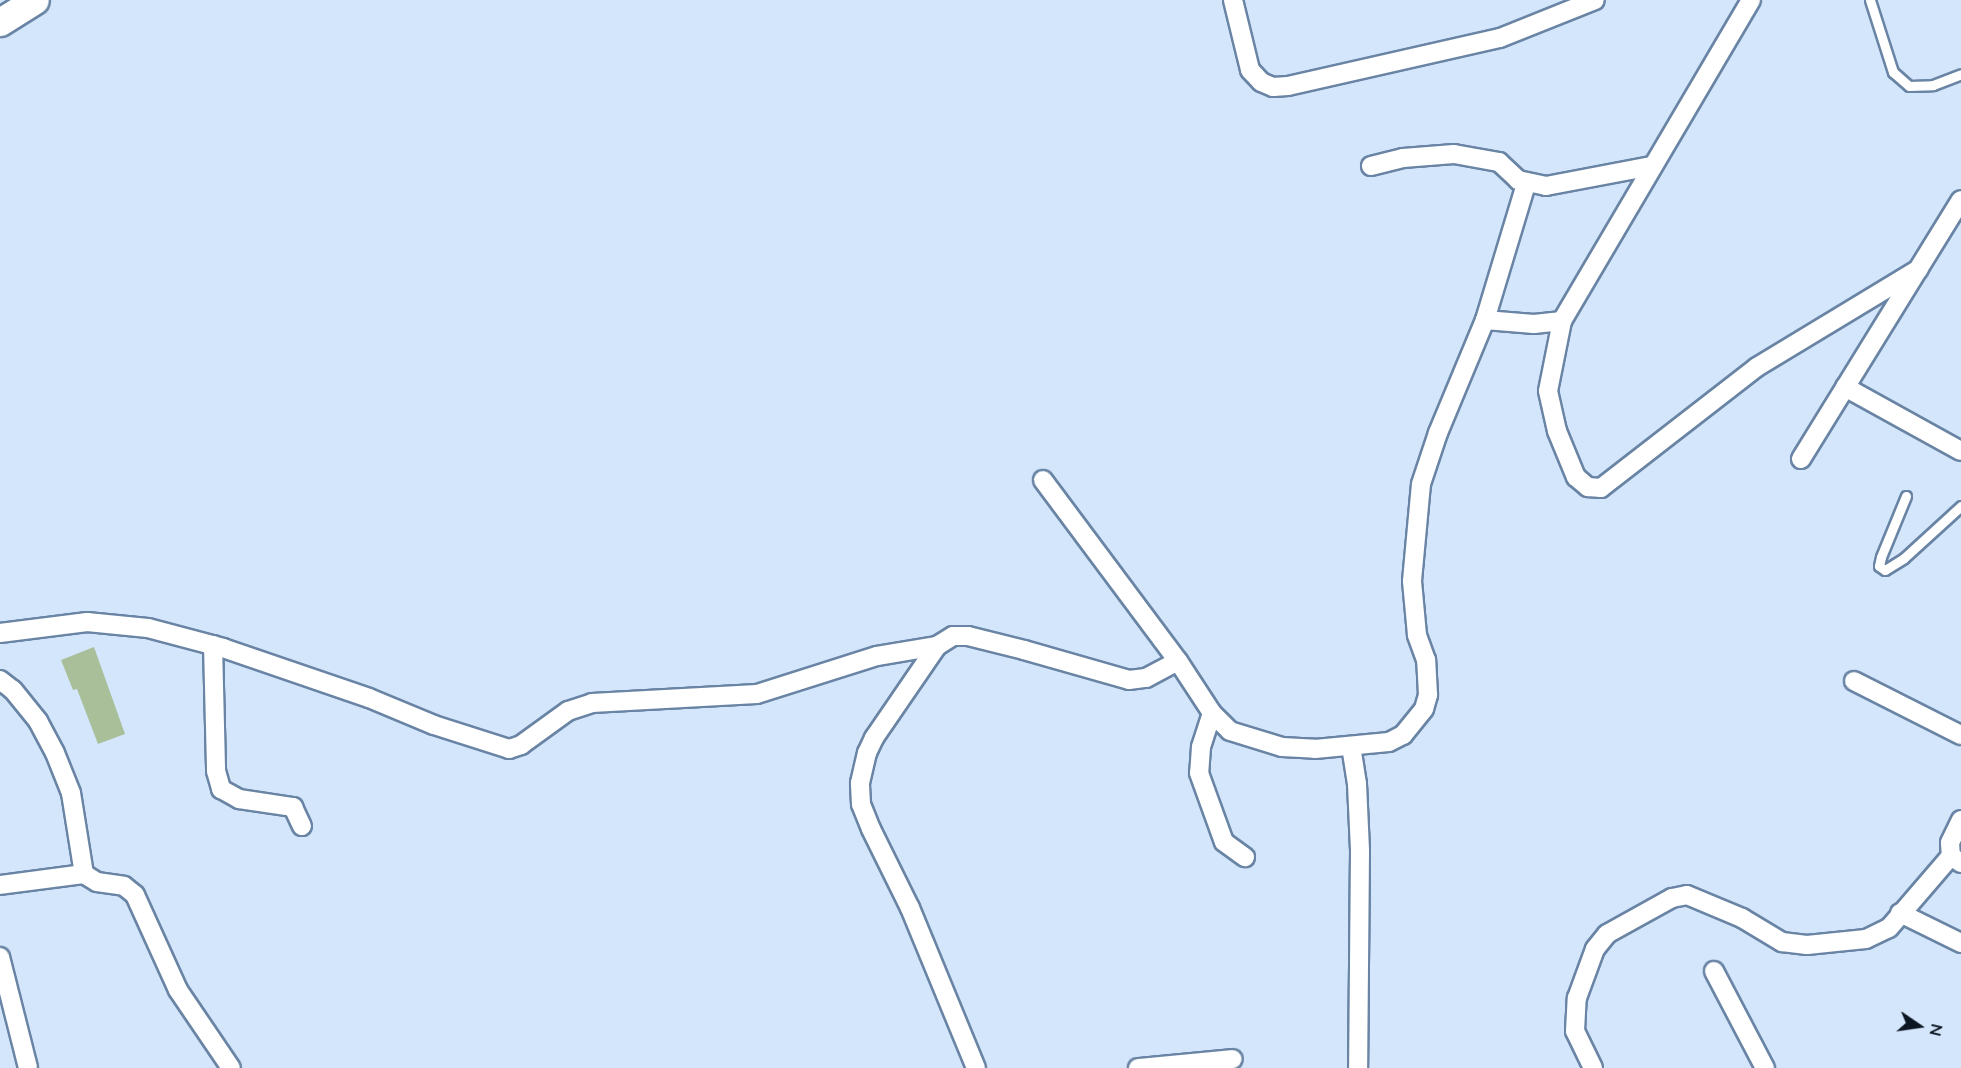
<!DOCTYPE html>
<html>
<head>
<meta charset="utf-8">
<style>
	body { margin:0 }
	#map { position:relative; width:1961px; height:1068px; overflow:hidden; background:#d4e6fb; font-family:Mulish,sans-serif }
	div>[style] { position:absolute }
	[style*='--x'] { left:calc(var(--x)*1px); top:calc(var(--y)*1px); width:calc(var(--w)*1px); rotate:calc(var(--a)*1deg) }
	.building>* { inset:0; background:#a9bf9a }
	.roads { filter:drop-shadow(2px 0 #6984a4) drop-shadow(-2px 0 #6984a4) drop-shadow(0 2px #6984a4) drop-shadow(0 -2px #6984a4) }
	.service>* { height:9px; margin:-4.5px; padding:0 4.5px; transform-origin:4.5px; border-radius:4.5px; background:#fff }
	.minor>* { height:18px; margin:-9px; padding:0 9px; transform-origin:9px; border-radius:9px; background:#fff }
	.primary>* { height:27px; margin:-13.5px; padding:0 13.5px; transform-origin:13.5px; border-radius:13.5px; background:#fff }
	span { translate:-50% -50%; white-space:nowrap; text-align:center; line-height:1.15; -webkit-text-stroke:4.5px #d4e6fb; paint-order:stroke }
	.north { position:absolute; left:1889px; top:996px; width:60px; height:60px; -webkit-text-stroke:4px #d4e6fb; paint-order:stroke; rotate:103deg; font-size:16px; font-weight:700; line-height:24px; text-align:center; color:#0c1622 }
	.north::after { content:''; display:block; margin:auto; width:21px; height:27px; background:#0c1622; clip-path:polygon(50% 0,100% 100%,50% 72%,0 100%) }
</style>
</head>
<body>
<div id="map">
	<div class="building">
		<i style="clip-path:polygon(94px 647px,125px 734px,98px 744px,77px 689px,73px 690px,61px 660px)"></i>
	</div>
	<div class="roads">
		<div class="service">
			<i style="--x:1870;--y:0;--w:76;--a:72.3"></i>
			<i style="--x:1893;--y:72;--w:21;--a:41"></i>
			<i style="--x:1909;--y:86;--w:24;--a:-2"></i>
			<i style="--x:1933;--y:85;--w:30;--a:-21"></i>
			<i style="--x:1906;--y:496;--w:66;--a:112.3"></i>
			<i style="--x:1881;--y:557;--w:9;--a:103"></i>
			<i style="--x:1879;--y:566;--w:7;--a:34"></i>
			<i style="--x:1885;--y:570;--w:22;--a:-32"></i>
			<i style="--x:1904;--y:558;--w:77;--a:-42.4"></i>
		</div>
		<div class="minor">
			<i style="--x:1233;--y:0;--w:72;--a:76.3"></i>
			<i style="--x:1250;--y:70;--w:16;--a:47"></i>
			<i style="--x:1261;--y:82;--w:13;--a:23"></i>
			<i style="--x:1273;--y:87;--w:15;--a:-4"></i>
			<i style="--x:1288;--y:86;--w:217;--a:-12.8"></i>
			<i style="--x:1500;--y:38;--w:102;--a:-21.8"></i>
			<i style="--x:1751;--y:0;--w:373;--a:120.5"></i>
			<i style="--x:1562;--y:321;--w:71;--a:101.3"></i>
			<i style="--x:1548;--y:391;--w:41;--a:77.3"></i>
			<i style="--x:1557;--y:431;--w:50;--a:67.6"></i>
			<i style="--x:1576;--y:477;--w:16;--a:40"></i>
			<i style="--x:1588;--y:487;--w:13;--a:4"></i>
			<i style="--x:1601;--y:488;--w:197;--a:-37.8"></i>
			<i style="--x:1757;--y:367;--w:189;--a:-31.2"></i>
			<i style="--x:1371;--y:166;--w:33;--a:-14"></i>
			<i style="--x:1403;--y:158;--w:51;--a:-4.5"></i>
			<i style="--x:1454;--y:154;--w:46;--a:10.1"></i>
			<i style="--x:1499;--y:162;--w:26;--a:43"></i>
			<i style="--x:1518;--y:180;--w:29;--a:12"></i>
			<i style="--x:1546;--y:186;--w:108;--a:-10.7"></i>
			<i style="--x:1485;--y:320;--w:49;--a:4.7"></i>
			<i style="--x:1534;--y:324;--w:28;--a:-6"></i>
			<i style="--x:1845;--y:387;--w:132;--a:28.9"></i>
			<i style="--x:1801;--y:459;--w:304;--a:-58.3"></i>
			<i style="--x:1043;--y:480;--w:226;--a:53.3"></i>
			<i style="--x:1178;--y:661;--w:62;--a:56.8"></i>
			<i style="--x:1212;--y:713;--w:25;--a:45"></i>
			<i style="--x:1230;--y:731;--w:54;--a:17.1"></i>
			<i style="--x:1282;--y:747;--w:33;--a:3"></i>
			<i style="--x:1315;--y:749;--w:74;--a:-5.4"></i>
			<i style="--x:1389;--y:742;--w:16;--a:-27"></i>
			<i style="--x:1403;--y:735;--w:33;--a:-51"></i>
			<i style="--x:1424;--y:709;--w:15;--a:-74"></i>
			<i style="--x:1428;--y:695;--w:35;--a:-93"></i>
			<i style="--x:1426;--y:660;--w:27;--a:-110"></i>
			<i style="--x:1417;--y:635;--w:54;--a:-95.3"></i>
			<i style="--x:1412;--y:581;--w:97;--a:-84.7"></i>
			<i style="--x:1421;--y:484;--w:54;--a:-71.6"></i>
			<i style="--x:1438;--y:433;--w:122;--a:-67.4"></i>
			<i style="--x:1485;--y:320;--w:142;--a:-73.2"></i>
			<i style="--x:0;--y:633;--w:88;--a:-7.2"></i>
			<i style="--x:87;--y:622;--w:61;--a:5.6"></i>
			<i style="--x:148;--y:628;--w:78;--a:14.9"></i>
			<i style="--x:223;--y:648;--w:154;--a:18.9"></i>
			<i style="--x:369;--y:698;--w:70;--a:22.6"></i>
			<i style="--x:434;--y:725;--w:79;--a:17.7"></i>
			<i style="--x:509;--y:749;--w:13;--a:-18"></i>
			<i style="--x:521;--y:745;--w:58;--a:-35.9"></i>
			<i style="--x:568;--y:711;--w:25;--a:-18"></i>
			<i style="--x:592;--y:703;--w:165;--a:-3.1"></i>
			<i style="--x:757;--y:694;--w:126;--a:-17.6"></i>
			<i style="--x:877;--y:656;--w:61;--a:-9.5"></i>
			<i style="--x:213;--y:645;--w:126;--a:88.6"></i>
			<i style="--x:216;--y:771;--w:19;--a:74"></i>
			<i style="--x:221;--y:789;--w:21;--a:29"></i>
			<i style="--x:239;--y:799;--w:55;--a:8.4"></i>
			<i style="--x:293;--y:807;--w:21;--a:65"></i>
			<i style="--x:0;--y:680;--w:16;--a:38"></i>
			<i style="--x:13;--y:690;--w:40;--a:51"></i>
			<i style="--x:38;--y:721;--w:36;--a:62"></i>
			<i style="--x:55;--y:753;--w:43;--a:68.2"></i>
			<i style="--x:71;--y:793;--w:82;--a:80.9"></i>
			<i style="--x:84;--y:874;--w:15;--a:32"></i>
			<i style="--x:97;--y:882;--w:27;--a:8"></i>
			<i style="--x:124;--y:886;--w:14;--a:39"></i>
			<i style="--x:135;--y:895;--w:104;--a:65.6"></i>
			<i style="--x:178;--y:990;--w:94;--a:55.8"></i>
			<i style="--x:1854;--y:681;--w:120;--a:26.8"></i>
			<i style="--x:1212;--y:713;--w:36;--a:108"></i>
			<i style="--x:1201;--y:747;--w:26;--a:94"></i>
			<i style="--x:1199;--y:773;--w:73;--a:70.1"></i>
			<i style="--x:1224;--y:842;--w:26;--a:36"></i>
			<i style="--x:1351;--y:746;--w:38;--a:81"></i>
			<i style="--x:1357;--y:784;--w:67;--a:87.4"></i>
			<i style="--x:1360;--y:851;--w:217;--a:90.5"></i>
			<i style="--x:1961;--y:820;--w:25;--a:116"></i>
			<i style="--x:1950;--y:843;--w:13;--a:86"></i>
			<i style="--x:1951;--y:856;--w:12;--a:35"></i>
			<i style="--x:0;--y:885;--w:85;--a:-7.5"></i>
			<i style="--x:1900;--y:913;--w:68;--a:26.2"></i>
			<i style="--x:0;--y:957;--w:114;--a:75.8"></i>
			<i style="--x:1714;--y:971;--w:110;--a:62.3"></i>
			<i style="--x:976;--y:1068;--w:173;--a:-112.4"></i>
			<i style="--x:910;--y:908;--w:88;--a:-116.3"></i>
			<i style="--x:871;--y:829;--w:27;--a:-112"></i>
			<i style="--x:861;--y:804;--w:21;--a:-93"></i>
			<i style="--x:860;--y:783;--w:31;--a:-77"></i>
			<i style="--x:867;--y:753;--w:17;--a:-65"></i>
			<i style="--x:874;--y:738;--w:112;--a:-55.6"></i>
			<i style="--x:937;--y:646;--w:19;--a:-32"></i>
			<i style="--x:953;--y:636;--w:15;--a:0"></i>
			<i style="--x:968;--y:636;--w:58;--a:14"></i>
			<i style="--x:1024;--y:650;--w:109;--a:15.9"></i>
			<i style="--x:1129;--y:680;--w:17;--a:-7"></i>
			<i style="--x:1146;--y:678;--w:36;--a:-28"></i>
			<i style="--x:1138;--y:1068;--w:95;--a:-5.4"></i>
			<i style="--x:1593;--y:1068;--w:41;--a:-115.9"></i>
			<i style="--x:1575;--y:1031;--w:33;--a:-87"></i>
			<i style="--x:1577;--y:998;--w:52;--a:-69.8"></i>
			<i style="--x:1595;--y:949;--w:19;--a:-51"></i>
			<i style="--x:1607;--y:934;--w:74;--a:-29"></i>
			<i style="--x:1672;--y:898;--w:15;--a:-11"></i>
			<i style="--x:1687;--y:895;--w:60;--a:22.7"></i>
			<i style="--x:1742;--y:918;--w:47;--a:31"></i>
			<i style="--x:1782;--y:942;--w:25;--a:7"></i>
			<i style="--x:1807;--y:945;--w:59;--a:-5.8"></i>
			<i style="--x:1866;--y:939;--w:25;--a:-26"></i>
			<i style="--x:1889;--y:928;--w:95;--a:-49.3"></i>
		</div>
		<div class="primary">
			<i style="--x:0;--y:22;--w:41;--a:-32.2"></i>
		</div>
	</div>
	<div class="north">N</div>
</div>
</body>
</html>
